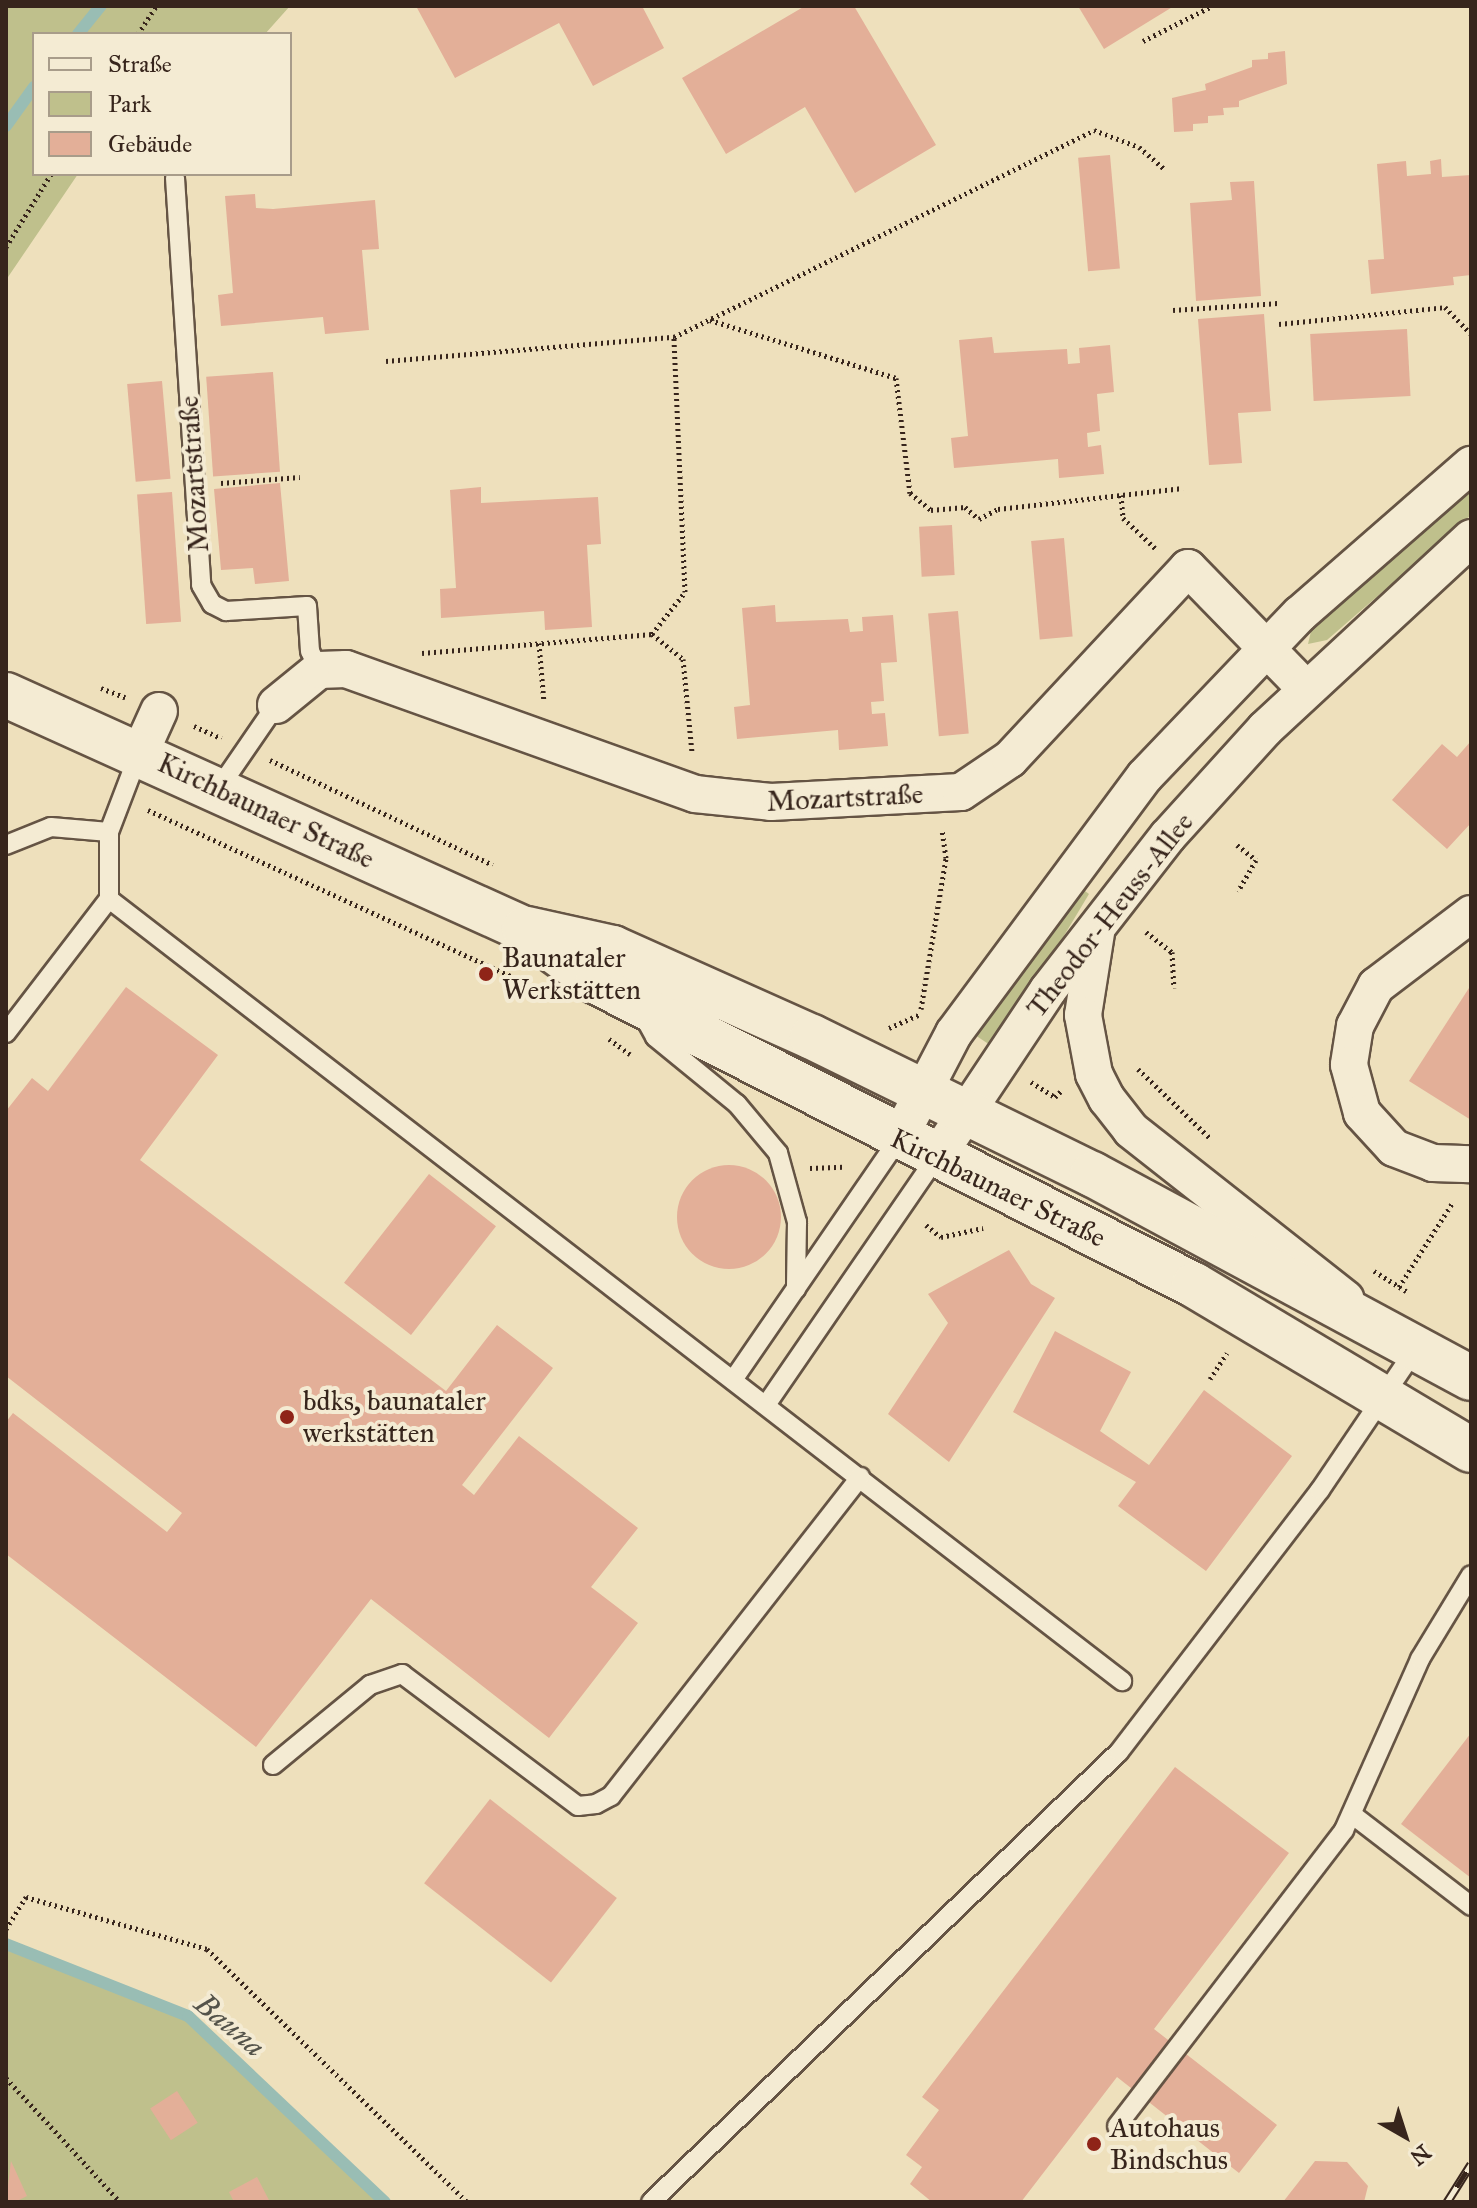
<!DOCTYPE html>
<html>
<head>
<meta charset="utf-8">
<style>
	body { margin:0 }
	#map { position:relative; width:1477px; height:2208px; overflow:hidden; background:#eee0bc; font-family:"IM FELL Great Primer",serif }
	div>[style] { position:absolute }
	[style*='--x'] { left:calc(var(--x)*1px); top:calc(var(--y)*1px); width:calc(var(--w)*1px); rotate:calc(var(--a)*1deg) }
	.green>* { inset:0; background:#bfc08c }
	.stream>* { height:12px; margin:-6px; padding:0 6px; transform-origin:6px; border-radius:6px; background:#99bdb4 }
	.building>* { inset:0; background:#e3af98; transform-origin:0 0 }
	.round { border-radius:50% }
	.path>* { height:5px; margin-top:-2.5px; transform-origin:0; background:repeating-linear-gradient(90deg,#37251c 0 2px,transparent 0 6px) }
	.roads { filter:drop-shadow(2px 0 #655444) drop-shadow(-2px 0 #655444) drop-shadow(0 2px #655444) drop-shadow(0 -2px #655444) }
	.service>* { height:18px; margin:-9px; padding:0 9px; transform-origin:9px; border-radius:9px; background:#f4ebd3 }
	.minor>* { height:36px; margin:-18px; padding:0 18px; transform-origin:18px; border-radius:18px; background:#f4ebd3 }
	.tertiary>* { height:44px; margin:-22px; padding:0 22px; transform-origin:22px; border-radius:22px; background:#f4ebd3 }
	.rail>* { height:9px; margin-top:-4.5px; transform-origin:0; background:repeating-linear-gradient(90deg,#f4ebd3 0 18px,#37251c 0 36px); box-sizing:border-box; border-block:2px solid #37251c }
	.dots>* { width:22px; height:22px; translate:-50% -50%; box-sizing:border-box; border:4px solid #f4ebd3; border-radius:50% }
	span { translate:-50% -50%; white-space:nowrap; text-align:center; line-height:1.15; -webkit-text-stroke:8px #f4ebd3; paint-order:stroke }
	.street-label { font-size:28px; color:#37251c }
	.poi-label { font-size:28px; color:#37251c }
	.left { translate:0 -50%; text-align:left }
	.water-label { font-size:30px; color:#54534a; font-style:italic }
	.frame { position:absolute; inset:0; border:8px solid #37251c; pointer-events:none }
	.legend { position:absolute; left:32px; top:32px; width:260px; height:144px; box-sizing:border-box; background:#f4ebd3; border:2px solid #a89c8a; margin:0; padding:10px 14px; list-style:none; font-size:24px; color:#37251c }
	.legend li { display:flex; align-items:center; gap:16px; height:40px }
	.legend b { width:40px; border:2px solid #a89c8a }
	.north { position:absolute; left:1365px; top:2096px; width:80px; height:80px; -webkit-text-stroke:6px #f4ebd3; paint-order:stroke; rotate:141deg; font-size:22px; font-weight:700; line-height:32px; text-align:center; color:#37251c }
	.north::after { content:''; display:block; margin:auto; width:28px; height:36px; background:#37251c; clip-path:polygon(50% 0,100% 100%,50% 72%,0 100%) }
</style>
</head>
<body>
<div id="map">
	<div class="green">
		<i style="clip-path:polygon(6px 6px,290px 6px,265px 34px,34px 34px,34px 174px,78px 174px,6px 280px)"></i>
		<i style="clip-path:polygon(1471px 488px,1471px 515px,1327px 640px,1308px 644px,1312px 627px)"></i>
		<i style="clip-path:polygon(1081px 888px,1089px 894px,996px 1049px,972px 1033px)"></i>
		<i style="clip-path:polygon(6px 1944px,188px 2016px,385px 2202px,6px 2202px)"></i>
	</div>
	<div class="stream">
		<i style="--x:78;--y:34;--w:36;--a:-51"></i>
		<i style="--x:6;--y:126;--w:48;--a:-54.3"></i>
		<i style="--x:6;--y:1944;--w:196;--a:21.6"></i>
		<i style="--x:188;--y:2016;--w:271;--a:43.4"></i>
	</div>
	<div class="building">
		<i style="clip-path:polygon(416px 6px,642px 6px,664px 48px,593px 86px,559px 23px,455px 78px)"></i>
		<i style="clip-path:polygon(805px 6px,854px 6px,936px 145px,855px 193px,805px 107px,726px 154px,682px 78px)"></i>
		<i style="clip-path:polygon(1078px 6px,1174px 6px,1104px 49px)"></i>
		<i style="clip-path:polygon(1285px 51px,1287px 84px,1239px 101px,1239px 107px,1223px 108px,1224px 115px,1208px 116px,1208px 123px,1193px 124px,1193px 131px,1174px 132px,1172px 98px,1206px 90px,1205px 84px,1252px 67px,1252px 60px,1268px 59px,1268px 53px)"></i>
		<i style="left:1110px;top:155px;width:114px;height:32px;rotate:85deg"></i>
		<i style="clip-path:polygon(1441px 159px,1442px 177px,1471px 175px,1471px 275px,1453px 277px,1454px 285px,1371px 294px,1368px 260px,1384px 259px,1377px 164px,1406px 161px,1407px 176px,1431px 174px,1430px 161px)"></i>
		<i style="clip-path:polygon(1254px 181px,1261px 296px,1196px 301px,1190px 203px,1232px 200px,1230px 182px)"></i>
		<i style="clip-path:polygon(255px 194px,256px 208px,273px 209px,375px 200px,379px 249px,362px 250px,369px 330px,325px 334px,323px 317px,221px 326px,218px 295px,233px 293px,225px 196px)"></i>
		<i style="clip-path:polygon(1264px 314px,1271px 411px,1238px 413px,1242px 463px,1209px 465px,1198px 319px)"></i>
		<i style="left:1407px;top:329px;width:67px;height:97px;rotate:87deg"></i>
		<i style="clip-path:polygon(992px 337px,994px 353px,1067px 349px,1068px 364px,1080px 363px,1079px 348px,1110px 345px,1114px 392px,1097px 394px,1100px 431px,1087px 433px,1088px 447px,1101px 445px,1104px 474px,1059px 478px,1058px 459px,954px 468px,951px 438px,968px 436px,959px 340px)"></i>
		<i style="left:273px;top:372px;width:100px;height:67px;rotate:86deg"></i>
		<i style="left:162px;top:381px;width:98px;height:35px;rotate:85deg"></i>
		<i style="clip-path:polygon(280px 483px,289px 581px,255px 584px,253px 568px,221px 570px,214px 489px)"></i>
		<i style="clip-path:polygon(481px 487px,481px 503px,598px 497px,601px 544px,587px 545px,592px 627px,545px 630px,544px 611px,441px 618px,440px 589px,456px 588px,450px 490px)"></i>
		<i style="left:172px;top:492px;width:130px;height:35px;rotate:86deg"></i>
		<i style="left:952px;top:525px;width:50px;height:33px;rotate:87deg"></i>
		<i style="left:1064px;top:538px;width:99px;height:33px;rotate:85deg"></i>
		<i style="clip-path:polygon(775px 605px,776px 622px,848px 619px,850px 632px,863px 631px,862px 617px,893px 615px,897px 662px,881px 663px,884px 701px,871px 702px,872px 714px,885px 713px,888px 746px,839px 750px,838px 730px,737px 739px,734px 707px,750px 705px,742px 608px)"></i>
		<i style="left:958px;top:611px;width:123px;height:30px;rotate:85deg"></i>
		<i style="clip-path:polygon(1471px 741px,1471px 823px,1447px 849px,1392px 800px,1442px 744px,1457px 757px)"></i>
		<i style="clip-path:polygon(126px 987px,218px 1055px,140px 1160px,446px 1391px,497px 1325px,553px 1368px,462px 1485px,474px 1495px,519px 1436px,638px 1528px,591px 1587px,638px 1623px,549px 1738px,371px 1599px,256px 1747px,6px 1554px,6px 1422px,13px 1413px,167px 1532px,182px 1513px,6px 1376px,6px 1111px,32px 1078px,48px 1091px)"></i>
		<i style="clip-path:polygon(1469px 988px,1471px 990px,1471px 1120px,1409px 1081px)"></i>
		<i class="round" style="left:677px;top:1165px;width:104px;height:104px"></i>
		<i style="left:429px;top:1174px;width:85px;height:138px;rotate:38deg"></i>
		<i style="clip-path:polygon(1009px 1250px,1031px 1284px,1055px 1298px,949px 1462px,888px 1414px,948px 1323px,928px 1294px)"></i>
		<i style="clip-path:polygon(1055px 1331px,1131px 1372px,1100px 1431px,1149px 1465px,1204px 1390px,1292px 1456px,1206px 1571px,1118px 1506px,1136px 1482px,1013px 1412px)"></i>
		<i style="clip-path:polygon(1471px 1733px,1471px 1878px,1401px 1824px)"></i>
		<i style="clip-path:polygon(1175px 1767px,1289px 1853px,1154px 2029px,1277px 2125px,1239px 2173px,1117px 2077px,1021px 2202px,932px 2202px,910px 2184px,922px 2167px,906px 2155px,939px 2110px,922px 2097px)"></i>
		<i style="left:490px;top:1799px;width:161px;height:107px;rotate:38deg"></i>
		<i style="left:177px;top:2091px;width:38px;height:32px;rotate:57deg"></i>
		<i style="clip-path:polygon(11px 2161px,27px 2196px,15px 2202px,6px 2202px)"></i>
		<i style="clip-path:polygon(1315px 2161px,1347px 2162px,1368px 2186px,1364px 2202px,1283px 2202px)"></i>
		<i style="clip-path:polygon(257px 2177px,270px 2202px,234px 2202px,229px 2192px)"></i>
	</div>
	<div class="path">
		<i style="--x:138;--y:34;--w:33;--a:-57"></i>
		<i style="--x:1143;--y:41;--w:77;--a:-26.9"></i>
		<i style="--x:6;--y:247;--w:86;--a:-58.3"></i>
		<i style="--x:1173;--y:310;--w:105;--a:-3.8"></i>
		<i style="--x:710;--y:320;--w:195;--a:17.3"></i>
		<i style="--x:896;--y:378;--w:116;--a:83.1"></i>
		<i style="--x:910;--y:493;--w:27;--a:39"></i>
		<i style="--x:931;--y:510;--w:34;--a:-5"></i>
		<i style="--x:965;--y:507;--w:18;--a:41"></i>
		<i style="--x:979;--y:519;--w:21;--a:-28"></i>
		<i style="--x:998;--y:509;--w:186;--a:-6.5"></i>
		<i style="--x:1279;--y:324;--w:167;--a:-5.8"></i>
		<i style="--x:1445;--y:307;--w:37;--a:46"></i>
		<i style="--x:386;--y:361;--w:289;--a:-4.8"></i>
		<i style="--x:674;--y:337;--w:468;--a:-26.2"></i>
		<i style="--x:1094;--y:130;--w:48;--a:20.7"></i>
		<i style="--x:1139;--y:147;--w:35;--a:41"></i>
		<i style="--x:221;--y:483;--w:79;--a:-4.3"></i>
		<i style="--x:1121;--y:495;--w:23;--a:85"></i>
		<i style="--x:1123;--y:518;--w:44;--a:43.2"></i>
		<i style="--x:652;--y:634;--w:40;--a:39"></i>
		<i style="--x:683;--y:659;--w:94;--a:84.5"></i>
		<i style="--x:539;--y:643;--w:59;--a:85.2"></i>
		<i style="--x:422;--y:653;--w:231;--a:-4.7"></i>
		<i style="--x:652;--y:634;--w:53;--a:-51.8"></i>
		<i style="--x:685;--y:592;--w:255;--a:-92.5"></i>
		<i style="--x:101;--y:688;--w:26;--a:21"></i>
		<i style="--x:194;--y:726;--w:30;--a:24"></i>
		<i style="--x:270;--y:760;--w:246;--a:25.2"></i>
		<i style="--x:148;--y:810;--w:406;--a:24.6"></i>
		<i style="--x:1237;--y:845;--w:24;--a:38"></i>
		<i style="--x:1256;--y:860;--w:36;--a:120"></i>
		<i style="--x:1146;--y:932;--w:33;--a:38"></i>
		<i style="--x:1172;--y:952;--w:36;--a:87"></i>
		<i style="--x:921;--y:1009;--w:153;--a:-80.6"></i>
		<i style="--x:946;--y:858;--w:28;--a:-98"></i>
		<i style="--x:889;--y:1028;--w:34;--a:-24"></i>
		<i style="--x:609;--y:1039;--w:26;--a:36"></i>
		<i style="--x:1138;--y:1069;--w:101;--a:43.8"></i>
		<i style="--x:1031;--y:1082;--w:28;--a:32"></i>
		<i style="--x:1055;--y:1097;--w:10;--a:-45"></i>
		<i style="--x:810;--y:1168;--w:33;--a:-2"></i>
		<i style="--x:926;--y:1225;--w:19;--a:39"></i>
		<i style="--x:941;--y:1237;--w:43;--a:-12.1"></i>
		<i style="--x:1374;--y:1271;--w:38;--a:32"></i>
		<i style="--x:1399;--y:1287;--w:101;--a:-57.6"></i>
		<i style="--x:1210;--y:1379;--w:31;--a:-57"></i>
		<i style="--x:6;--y:1929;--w:38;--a:-58"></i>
		<i style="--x:26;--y:1897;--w:188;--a:16"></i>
		<i style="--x:207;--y:1949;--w:363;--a:44.2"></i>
		<i style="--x:6;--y:2078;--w:168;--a:47.4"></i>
	</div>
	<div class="roads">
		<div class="service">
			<i style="--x:175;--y:178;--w:408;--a:86.3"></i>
			<i style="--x:201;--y:585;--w:22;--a:60"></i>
			<i style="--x:212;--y:604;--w:16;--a:27"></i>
			<i style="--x:226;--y:611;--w:81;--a:-3.5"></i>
			<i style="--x:307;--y:606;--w:45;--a:86.2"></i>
			<i style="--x:310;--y:651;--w:21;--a:65"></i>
			<i style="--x:138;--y:756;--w:81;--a:110.9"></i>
			<i style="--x:109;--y:832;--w:67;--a:90"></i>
			<i style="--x:109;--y:899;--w:1280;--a:37.67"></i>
			<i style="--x:219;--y:788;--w:101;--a:-55.5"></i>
			<i style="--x:6;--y:845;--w:48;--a:-21.8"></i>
			<i style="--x:51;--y:827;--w:58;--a:4.9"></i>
			<i style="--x:643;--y:1015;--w:25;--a:61"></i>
			<i style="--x:655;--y:1037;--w:106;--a:39.3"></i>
			<i style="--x:737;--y:1104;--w:64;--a:50.1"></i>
			<i style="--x:778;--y:1153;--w:72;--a:74.6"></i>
			<i style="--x:797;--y:1222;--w:67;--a:90.9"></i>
			<i style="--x:6;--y:1033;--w:169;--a:-52.5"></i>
			<i style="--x:733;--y:1380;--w:291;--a:-55.5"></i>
			<i style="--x:766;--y:1405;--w:300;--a:-55.5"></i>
			<i style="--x:273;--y:1765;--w:126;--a:-39.5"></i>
			<i style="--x:370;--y:1685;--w:34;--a:-19"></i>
			<i style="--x:402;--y:1674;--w:220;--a:36.9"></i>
			<i style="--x:578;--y:1806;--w:18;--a:-6"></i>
			<i style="--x:596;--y:1804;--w:17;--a:-28"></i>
			<i style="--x:611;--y:1796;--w:405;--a:-52"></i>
			<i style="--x:1353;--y:1815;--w:149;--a:37.6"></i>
			<i style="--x:1117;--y:2126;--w:373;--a:-52.5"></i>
			<i style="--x:1344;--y:1830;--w:187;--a:-66"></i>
			<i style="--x:1420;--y:1659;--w:98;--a:-58.7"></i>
			<i style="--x:651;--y:2202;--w:649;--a:-43.88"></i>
			<i style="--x:1119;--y:1752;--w:330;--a:-52.5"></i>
			<i style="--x:1320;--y:1490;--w:173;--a:-55.9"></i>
		</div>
		<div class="minor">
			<i style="--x:276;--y:705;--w:55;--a:-39.1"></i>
			<i style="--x:319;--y:670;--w:27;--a:-2"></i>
			<i style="--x:346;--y:669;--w:371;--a:19.7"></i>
			<i style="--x:695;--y:794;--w:76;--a:6"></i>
			<i style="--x:771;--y:802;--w:190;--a:-3"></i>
			<i style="--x:961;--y:792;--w:59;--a:-34"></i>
			<i style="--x:1010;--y:759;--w:261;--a:-47"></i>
			<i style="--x:1188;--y:568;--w:169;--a:45.7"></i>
			<i style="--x:140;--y:753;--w:46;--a:-65.7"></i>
			<i style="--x:1471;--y:914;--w:119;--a:142.8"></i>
			<i style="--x:1376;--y:986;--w:45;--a:117.7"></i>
			<i style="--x:1355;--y:1026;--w:39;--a:99"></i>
			<i style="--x:1349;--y:1065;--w:50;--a:74.8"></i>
			<i style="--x:1362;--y:1113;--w:47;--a:47.6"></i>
			<i style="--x:1394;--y:1148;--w:42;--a:21"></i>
			<i style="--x:1433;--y:1163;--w:38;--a:2"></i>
			<i style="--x:1096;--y:933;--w:83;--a:99"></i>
			<i style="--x:1083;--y:1015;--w:60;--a:79.4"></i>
			<i style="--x:1094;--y:1074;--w:28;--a:63"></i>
			<i style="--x:1107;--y:1099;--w:39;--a:52"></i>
			<i style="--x:1131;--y:1130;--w:273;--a:38.2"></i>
			<i style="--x:898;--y:1140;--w:121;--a:-62.4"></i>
			<i style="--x:954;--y:1033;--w:320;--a:-53.4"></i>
			<i style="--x:1145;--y:776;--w:224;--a:-46.3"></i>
			<i style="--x:1300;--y:614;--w:227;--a:-41.1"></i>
			<i style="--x:936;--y:1158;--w:202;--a:-56.3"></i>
			<i style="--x:1048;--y:990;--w:195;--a:-52.1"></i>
			<i style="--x:1168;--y:836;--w:144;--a:-47.8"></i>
			<i style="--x:1265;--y:729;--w:281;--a:-42.8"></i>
		</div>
		<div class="tertiary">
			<i style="--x:6;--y:695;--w:568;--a:24.31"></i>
			<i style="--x:524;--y:929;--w:90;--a:36"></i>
			<i style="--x:597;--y:982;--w:669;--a:26.91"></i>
			<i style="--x:1194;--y:1285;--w:322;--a:30.8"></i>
			<i style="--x:527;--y:929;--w:88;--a:12.5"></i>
			<i style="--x:613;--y:948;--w:218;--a:24.1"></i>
			<i style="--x:812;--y:1037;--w:312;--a:26.1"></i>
			<i style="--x:1092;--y:1174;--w:430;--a:28.3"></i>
		</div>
	</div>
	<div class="rail">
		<i style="--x:1447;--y:2202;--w:45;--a:-57.7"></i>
	</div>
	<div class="dots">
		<i style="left:486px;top:974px;background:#8f2418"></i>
		<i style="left:287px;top:1417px;background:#8f2418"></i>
		<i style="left:1094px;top:2144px;background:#8f2418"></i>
	</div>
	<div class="street-label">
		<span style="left:194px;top:474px;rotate:-94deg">Mozartstraße</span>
		<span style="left:845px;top:798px;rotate:-3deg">Mozartstraße</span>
		<span style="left:266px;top:811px;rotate:25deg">Kirchbaunaer Straße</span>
		<span style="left:1110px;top:915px;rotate:-52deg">Theodor-Heuss-Allee</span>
		<span style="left:998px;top:1188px;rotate:26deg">Kirchbaunaer Straße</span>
	</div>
	<div class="poi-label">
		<span class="left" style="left:502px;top:974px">Baunataler<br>Werkstätten</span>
		<span class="left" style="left:303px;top:1417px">bdks, baunataler<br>werkstätten</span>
		<span class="left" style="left:1110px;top:2144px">Autohaus<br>Bindschus</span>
	</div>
	<div class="water-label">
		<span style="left:230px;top:2025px;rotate:40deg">Bauna</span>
	</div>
	<div class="frame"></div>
	<ul class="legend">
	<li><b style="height:10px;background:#f4ebd3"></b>Straße</li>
	<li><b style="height:22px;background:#bfc08c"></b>Park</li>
	<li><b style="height:22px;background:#e3af98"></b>Gebäude</li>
	</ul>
	<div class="north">N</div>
</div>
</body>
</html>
